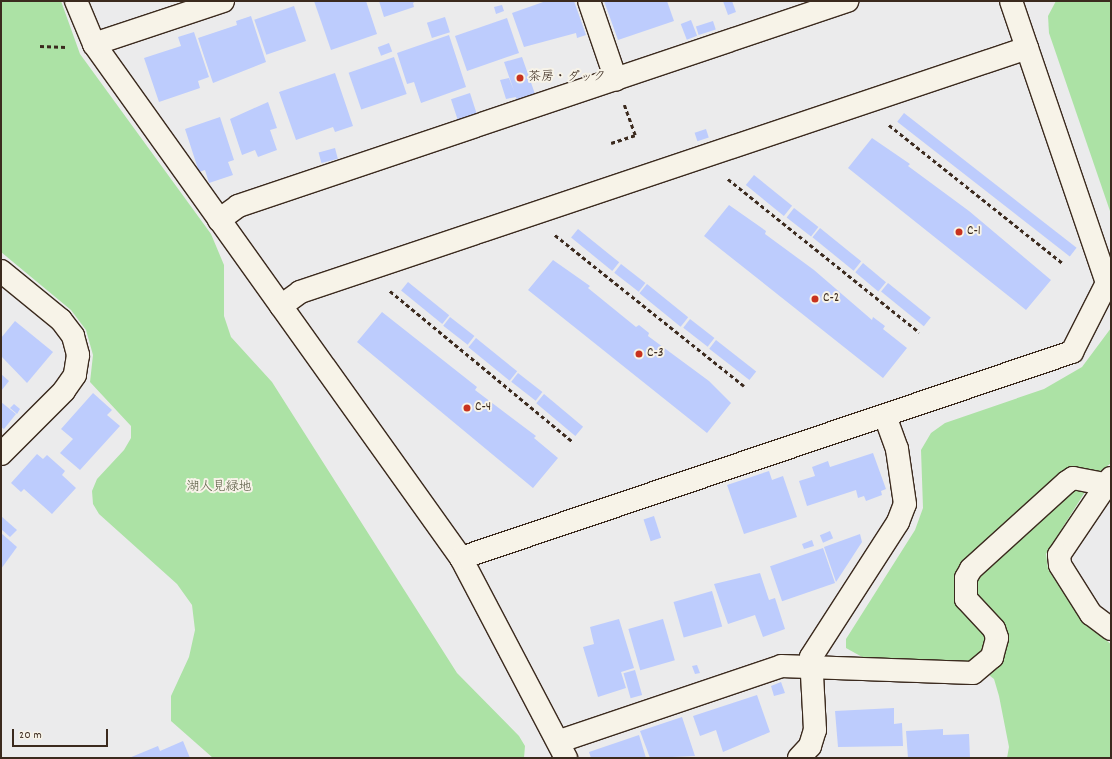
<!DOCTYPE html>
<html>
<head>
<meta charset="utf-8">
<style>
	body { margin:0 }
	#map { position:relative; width:1112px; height:759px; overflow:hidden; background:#ebebec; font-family:Dekko,"Klee One",sans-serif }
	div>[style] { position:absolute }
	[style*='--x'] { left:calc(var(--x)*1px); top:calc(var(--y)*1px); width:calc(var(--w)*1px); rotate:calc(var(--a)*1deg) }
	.green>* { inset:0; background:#ace2a5 }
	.building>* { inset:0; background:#bdccfd; transform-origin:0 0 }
	.path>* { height:2.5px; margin-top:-1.25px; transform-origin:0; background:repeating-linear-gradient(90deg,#3b2a1e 0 4px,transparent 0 7px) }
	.roads { filter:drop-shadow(1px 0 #3b2a1e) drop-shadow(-1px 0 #3b2a1e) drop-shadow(0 1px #3b2a1e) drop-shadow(0 -1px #3b2a1e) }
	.minor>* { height:22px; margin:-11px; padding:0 11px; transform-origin:11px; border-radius:11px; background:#f7f3e8 }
	.dots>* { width:11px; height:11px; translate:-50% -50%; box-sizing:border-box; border:2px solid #f7f3e8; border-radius:50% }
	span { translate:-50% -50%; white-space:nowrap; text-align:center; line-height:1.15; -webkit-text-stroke:4px #f7f3e8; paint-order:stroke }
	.poi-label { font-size:13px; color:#3b2a1e }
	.left { translate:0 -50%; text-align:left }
	.park-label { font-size:13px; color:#575840 }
	.frame { position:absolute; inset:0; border:2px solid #3b2a1e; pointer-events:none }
	.scale { position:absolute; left:12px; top:729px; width:96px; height:18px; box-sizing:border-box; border:2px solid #3b2a1e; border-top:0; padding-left:5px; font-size:12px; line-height:14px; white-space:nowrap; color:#3b2a1e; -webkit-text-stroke:3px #f7f3e8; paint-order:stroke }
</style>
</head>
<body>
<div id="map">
	<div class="green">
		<i style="clip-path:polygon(1px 1px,61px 1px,80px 54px,211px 234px,224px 265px,224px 316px,231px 337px,272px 382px,457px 673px,519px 736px,525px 746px,524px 758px,213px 758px,171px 721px,171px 696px,189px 657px,195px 630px,192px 605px,177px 584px,99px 514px,93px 504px,92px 491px,97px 479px,124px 450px,131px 438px,131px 426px,90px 382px,93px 355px,86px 330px,71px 310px,1px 252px)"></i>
		<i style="clip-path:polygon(1056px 1px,1111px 1px,1111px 214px,1049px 33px,1048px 16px)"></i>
		<i style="clip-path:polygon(1111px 328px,1111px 463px,1095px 476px,1046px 554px,1048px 569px,1082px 622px,1111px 644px,1111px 758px,1007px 758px,1009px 747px,999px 696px,994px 679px,979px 667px,864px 658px,846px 648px,846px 639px,915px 530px,923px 508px,921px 450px,931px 433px,945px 423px,1044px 389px,1082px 367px)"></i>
	</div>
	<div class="building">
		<i style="clip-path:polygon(314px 1px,366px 1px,377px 34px,331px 50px)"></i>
		<i style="clip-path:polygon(379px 1px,416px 1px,413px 3px,414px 7px,384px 17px)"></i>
		<i style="clip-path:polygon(546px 1px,574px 1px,586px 35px,577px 38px,576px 33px,524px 47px,512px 13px)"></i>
		<i style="clip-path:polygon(604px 1px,667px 1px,674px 21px,618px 40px)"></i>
		<i style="clip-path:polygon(723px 1px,732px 1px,736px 12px,728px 15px)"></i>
		<i style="clip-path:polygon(502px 5px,504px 11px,496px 14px,494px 7px)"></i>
		<i style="left:294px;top:6px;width:37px;height:42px;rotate:71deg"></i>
		<i style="clip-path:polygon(251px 16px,266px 62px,213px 83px,198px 38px,237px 25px,236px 21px)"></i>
		<i style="left:445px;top:17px;width:16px;height:19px;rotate:72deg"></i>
		<i style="left:507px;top:18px;width:37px;height:55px;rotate:71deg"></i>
		<i style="left:691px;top:20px;width:17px;height:11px;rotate:69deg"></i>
		<i style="left:713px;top:21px;width:9px;height:18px;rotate:72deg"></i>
		<i style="clip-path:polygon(194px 32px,209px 77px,198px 81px,200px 88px,159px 102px,144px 58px,181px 46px,178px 37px)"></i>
		<i style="clip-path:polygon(449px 35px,466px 87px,421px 103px,414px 82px,407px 84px,397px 53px)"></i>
		<i style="left:389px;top:43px;width:9px;height:12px;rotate:69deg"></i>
		<i style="left:394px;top:57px;width:39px;height:48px;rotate:71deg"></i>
		<i style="clip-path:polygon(522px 57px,535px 94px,517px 101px,516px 97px,506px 99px,500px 80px,509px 78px,514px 91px,504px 62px)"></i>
		<i style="clip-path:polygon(335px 73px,353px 126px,335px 132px,333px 127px,296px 140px,279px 92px)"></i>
		<i style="left:470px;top:93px;width:22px;height:20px;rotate:72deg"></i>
		<i style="clip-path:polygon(268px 102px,277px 128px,270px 130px,277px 150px,258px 157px,255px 150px,242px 155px,230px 119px)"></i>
		<i style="left:904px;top:113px;width:219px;height:11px;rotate:38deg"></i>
		<i style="clip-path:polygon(220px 117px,234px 160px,228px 162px,233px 175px,209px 183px,205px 170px,199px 172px,185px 129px)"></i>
		<i style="left:706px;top:129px;width:9px;height:12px;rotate:72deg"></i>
		<i style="clip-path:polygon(872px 138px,910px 164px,908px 166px,969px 211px,1051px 280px,1026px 310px,848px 168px)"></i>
		<i style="left:335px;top:148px;width:11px;height:17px;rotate:75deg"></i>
		<i style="left:754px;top:175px;width:49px;height:13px;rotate:39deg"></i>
		<i style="clip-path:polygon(729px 205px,766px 231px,765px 234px,814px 270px,872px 320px,873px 317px,885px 326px,883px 329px,907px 348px,883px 378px,704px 236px)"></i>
		<i style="left:794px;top:208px;width:31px;height:12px;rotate:38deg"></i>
		<i style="left:820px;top:228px;width:53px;height:12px;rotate:39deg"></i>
		<i style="left:578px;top:229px;width:53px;height:11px;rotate:39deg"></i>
		<i style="clip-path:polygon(553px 260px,590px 286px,588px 288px,636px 327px,639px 325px,649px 333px,648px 336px,709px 381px,731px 403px,707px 433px,528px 290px)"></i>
		<i style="left:863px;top:263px;width:30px;height:12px;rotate:40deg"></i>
		<i style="left:621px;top:264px;width:31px;height:11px;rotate:38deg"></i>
		<i style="left:408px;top:282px;width:53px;height:11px;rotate:39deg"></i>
		<i style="left:888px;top:283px;width:55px;height:11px;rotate:39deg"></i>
		<i style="left:647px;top:284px;width:53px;height:12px;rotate:39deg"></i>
		<i style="clip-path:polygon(382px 312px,477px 387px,475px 390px,536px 436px,534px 438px,558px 458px,533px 488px,357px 342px)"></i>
		<i style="left:450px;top:317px;width:31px;height:11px;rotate:38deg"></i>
		<i style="left:690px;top:319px;width:31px;height:11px;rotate:38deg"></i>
		<i style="clip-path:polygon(15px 321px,53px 352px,27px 383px,1px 356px,1px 338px)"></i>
		<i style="left:476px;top:338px;width:53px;height:12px;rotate:39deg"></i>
		<i style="left:716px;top:340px;width:51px;height:11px;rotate:38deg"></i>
		<i style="left:518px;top:373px;width:31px;height:11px;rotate:38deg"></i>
		<i style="clip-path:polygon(1px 374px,9px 381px,1px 391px)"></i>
		<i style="clip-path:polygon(93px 393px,112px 410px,107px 415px,120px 426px,80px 470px,60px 453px,73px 439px,61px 429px)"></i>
		<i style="left:544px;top:394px;width:51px;height:12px;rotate:40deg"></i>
		<i style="clip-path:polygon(1px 402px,16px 414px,4px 429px,1px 427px)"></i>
		<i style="clip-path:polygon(14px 404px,20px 409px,17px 414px,10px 408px)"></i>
		<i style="clip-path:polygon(873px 453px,886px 489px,881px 491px,882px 495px,866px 501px,864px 496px,858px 498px,856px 490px,807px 506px,799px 481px,815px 476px,812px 467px,828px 461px,830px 467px)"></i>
		<i style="clip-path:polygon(37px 454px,43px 459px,47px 455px,65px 471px,62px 475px,76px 488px,52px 514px,24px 489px,21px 492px,11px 483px)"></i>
		<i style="clip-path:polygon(769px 471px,772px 480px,783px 476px,797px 517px,744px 534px,727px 485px)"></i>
		<i style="clip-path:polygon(1px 516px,17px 530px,10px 537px,1px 529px)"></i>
		<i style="left:654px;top:516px;width:23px;height:11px;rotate:72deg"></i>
		<i style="left:830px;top:531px;width:8px;height:11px;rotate:67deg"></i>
		<i style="clip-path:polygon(1px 533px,17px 547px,1px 569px)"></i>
		<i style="clip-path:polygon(860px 534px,862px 542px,836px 582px,824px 547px)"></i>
		<i style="clip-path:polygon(812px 540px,814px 546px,804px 549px,802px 544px)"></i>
		<i style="left:823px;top:548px;width:37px;height:56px;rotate:71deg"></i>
		<i style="clip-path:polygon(760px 573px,769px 600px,775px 598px,785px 629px,763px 637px,755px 615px,728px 624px,714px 584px)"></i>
		<i style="left:712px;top:591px;width:37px;height:40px;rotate:74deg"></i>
		<i style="clip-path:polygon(619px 619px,634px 668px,621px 672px,626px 688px,598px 697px,583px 647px,594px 644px,590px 627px)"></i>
		<i style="left:663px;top:619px;width:43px;height:36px;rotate:74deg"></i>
		<i style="clip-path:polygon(697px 665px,700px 673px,695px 674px,692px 666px)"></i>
		<i style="left:635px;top:670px;width:26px;height:12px;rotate:74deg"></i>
		<i style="clip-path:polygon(781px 682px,785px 693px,774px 696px,771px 686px)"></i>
		<i style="clip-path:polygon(757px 695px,770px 732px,723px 752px,716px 730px,700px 736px,693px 716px)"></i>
		<i style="clip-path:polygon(894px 708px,894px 724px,902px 723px,903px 746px,838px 747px,835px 711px)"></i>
		<i style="clip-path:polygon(682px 717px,695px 756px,650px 758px,640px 731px)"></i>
		<i style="clip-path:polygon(943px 729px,943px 735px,969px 734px,970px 758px,908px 758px,906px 731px)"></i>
		<i style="clip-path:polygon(639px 735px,646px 758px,591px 758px,589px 752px)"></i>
		<i style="clip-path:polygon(183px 741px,190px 758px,129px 758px,158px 746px,160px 751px)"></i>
	</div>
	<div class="path">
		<i style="--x:40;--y:46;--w:26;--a:2"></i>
		<i style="--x:889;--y:125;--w:223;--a:38.5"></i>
		<i style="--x:611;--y:143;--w:25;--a:-18"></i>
		<i style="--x:635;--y:135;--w:32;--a:-110"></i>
		<i style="--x:728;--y:179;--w:245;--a:38.7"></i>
		<i style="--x:555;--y:235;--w:242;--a:38.6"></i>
		<i style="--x:390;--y:291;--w:236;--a:39.5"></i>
	</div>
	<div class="roads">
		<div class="minor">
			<i style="--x:76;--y:1;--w:47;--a:67.3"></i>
			<i style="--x:94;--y:44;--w:632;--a:54.47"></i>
			<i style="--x:461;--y:558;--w:226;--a:62.3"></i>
			<i style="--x:589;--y:1;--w:83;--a:71.1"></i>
			<i style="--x:94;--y:44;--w:136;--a:-18.4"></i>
			<i style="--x:219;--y:220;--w:24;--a:-36"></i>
			<i style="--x:238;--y:206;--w:643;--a:-18.6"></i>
			<i style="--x:1;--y:271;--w:77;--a:39.2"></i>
			<i style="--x:61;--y:320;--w:20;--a:53"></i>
			<i style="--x:73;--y:336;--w:20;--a:75"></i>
			<i style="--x:78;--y:355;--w:20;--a:99"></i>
			<i style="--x:75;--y:375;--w:19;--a:125"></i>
			<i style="--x:64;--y:391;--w:89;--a:135"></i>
			<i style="--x:281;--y:306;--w:24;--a:-36"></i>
			<i style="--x:300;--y:292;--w:767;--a:-18.55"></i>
			<i style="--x:1111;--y:478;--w:93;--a:124"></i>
			<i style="--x:1059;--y:555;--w:10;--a:84"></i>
			<i style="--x:1060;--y:565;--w:58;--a:57.7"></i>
			<i style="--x:1091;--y:614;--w:25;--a:37"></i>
			<i style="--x:461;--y:558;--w:645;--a:-18.63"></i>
			<i style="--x:1072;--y:352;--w:77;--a:-63.1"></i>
			<i style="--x:1107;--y:283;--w:298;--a:-108.8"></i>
			<i style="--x:560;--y:741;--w:233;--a:-18.7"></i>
			<i style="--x:781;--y:666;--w:192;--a:2.1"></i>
			<i style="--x:973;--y:673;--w:25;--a:-40"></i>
			<i style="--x:992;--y:657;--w:20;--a:-75"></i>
			<i style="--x:997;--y:638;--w:9;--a:-108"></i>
			<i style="--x:994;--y:629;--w:41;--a:-133"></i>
			<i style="--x:966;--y:599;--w:21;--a:-90"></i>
			<i style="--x:966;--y:578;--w:10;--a:-61"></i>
			<i style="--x:971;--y:569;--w:130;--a:-42.2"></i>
			<i style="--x:1067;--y:482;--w:7;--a:-34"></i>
			<i style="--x:1073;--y:478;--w:32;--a:11"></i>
			<i style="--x:799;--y:758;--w:16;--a:-47"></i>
			<i style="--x:810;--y:746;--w:17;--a:-73"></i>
			<i style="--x:815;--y:730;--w:73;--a:-93.1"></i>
			<i style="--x:811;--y:657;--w:161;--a:-57.2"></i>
			<i style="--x:898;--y:522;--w:19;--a:-69"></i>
			<i style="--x:905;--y:504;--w:56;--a:-98.3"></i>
			<i style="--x:897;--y:449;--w:35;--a:-110"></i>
		</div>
	</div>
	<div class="dots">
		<i style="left:520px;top:78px;background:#c8321e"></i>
		<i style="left:959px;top:232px;background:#c8321e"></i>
		<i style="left:815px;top:299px;background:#c8321e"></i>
		<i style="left:639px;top:354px;background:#c8321e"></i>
		<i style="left:467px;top:408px;background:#c8321e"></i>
	</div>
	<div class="poi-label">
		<span class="left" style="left:528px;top:78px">茶房・ダック</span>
		<span class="left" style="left:967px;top:232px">C-1</span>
		<span class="left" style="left:823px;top:299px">C-2</span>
		<span class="left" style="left:647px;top:354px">C-3</span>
		<span class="left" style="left:475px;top:408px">C-4</span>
	</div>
	<div class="park-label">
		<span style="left:219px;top:488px">湖人見緑地</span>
	</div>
	<div class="frame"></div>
	<div class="scale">20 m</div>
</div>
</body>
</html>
